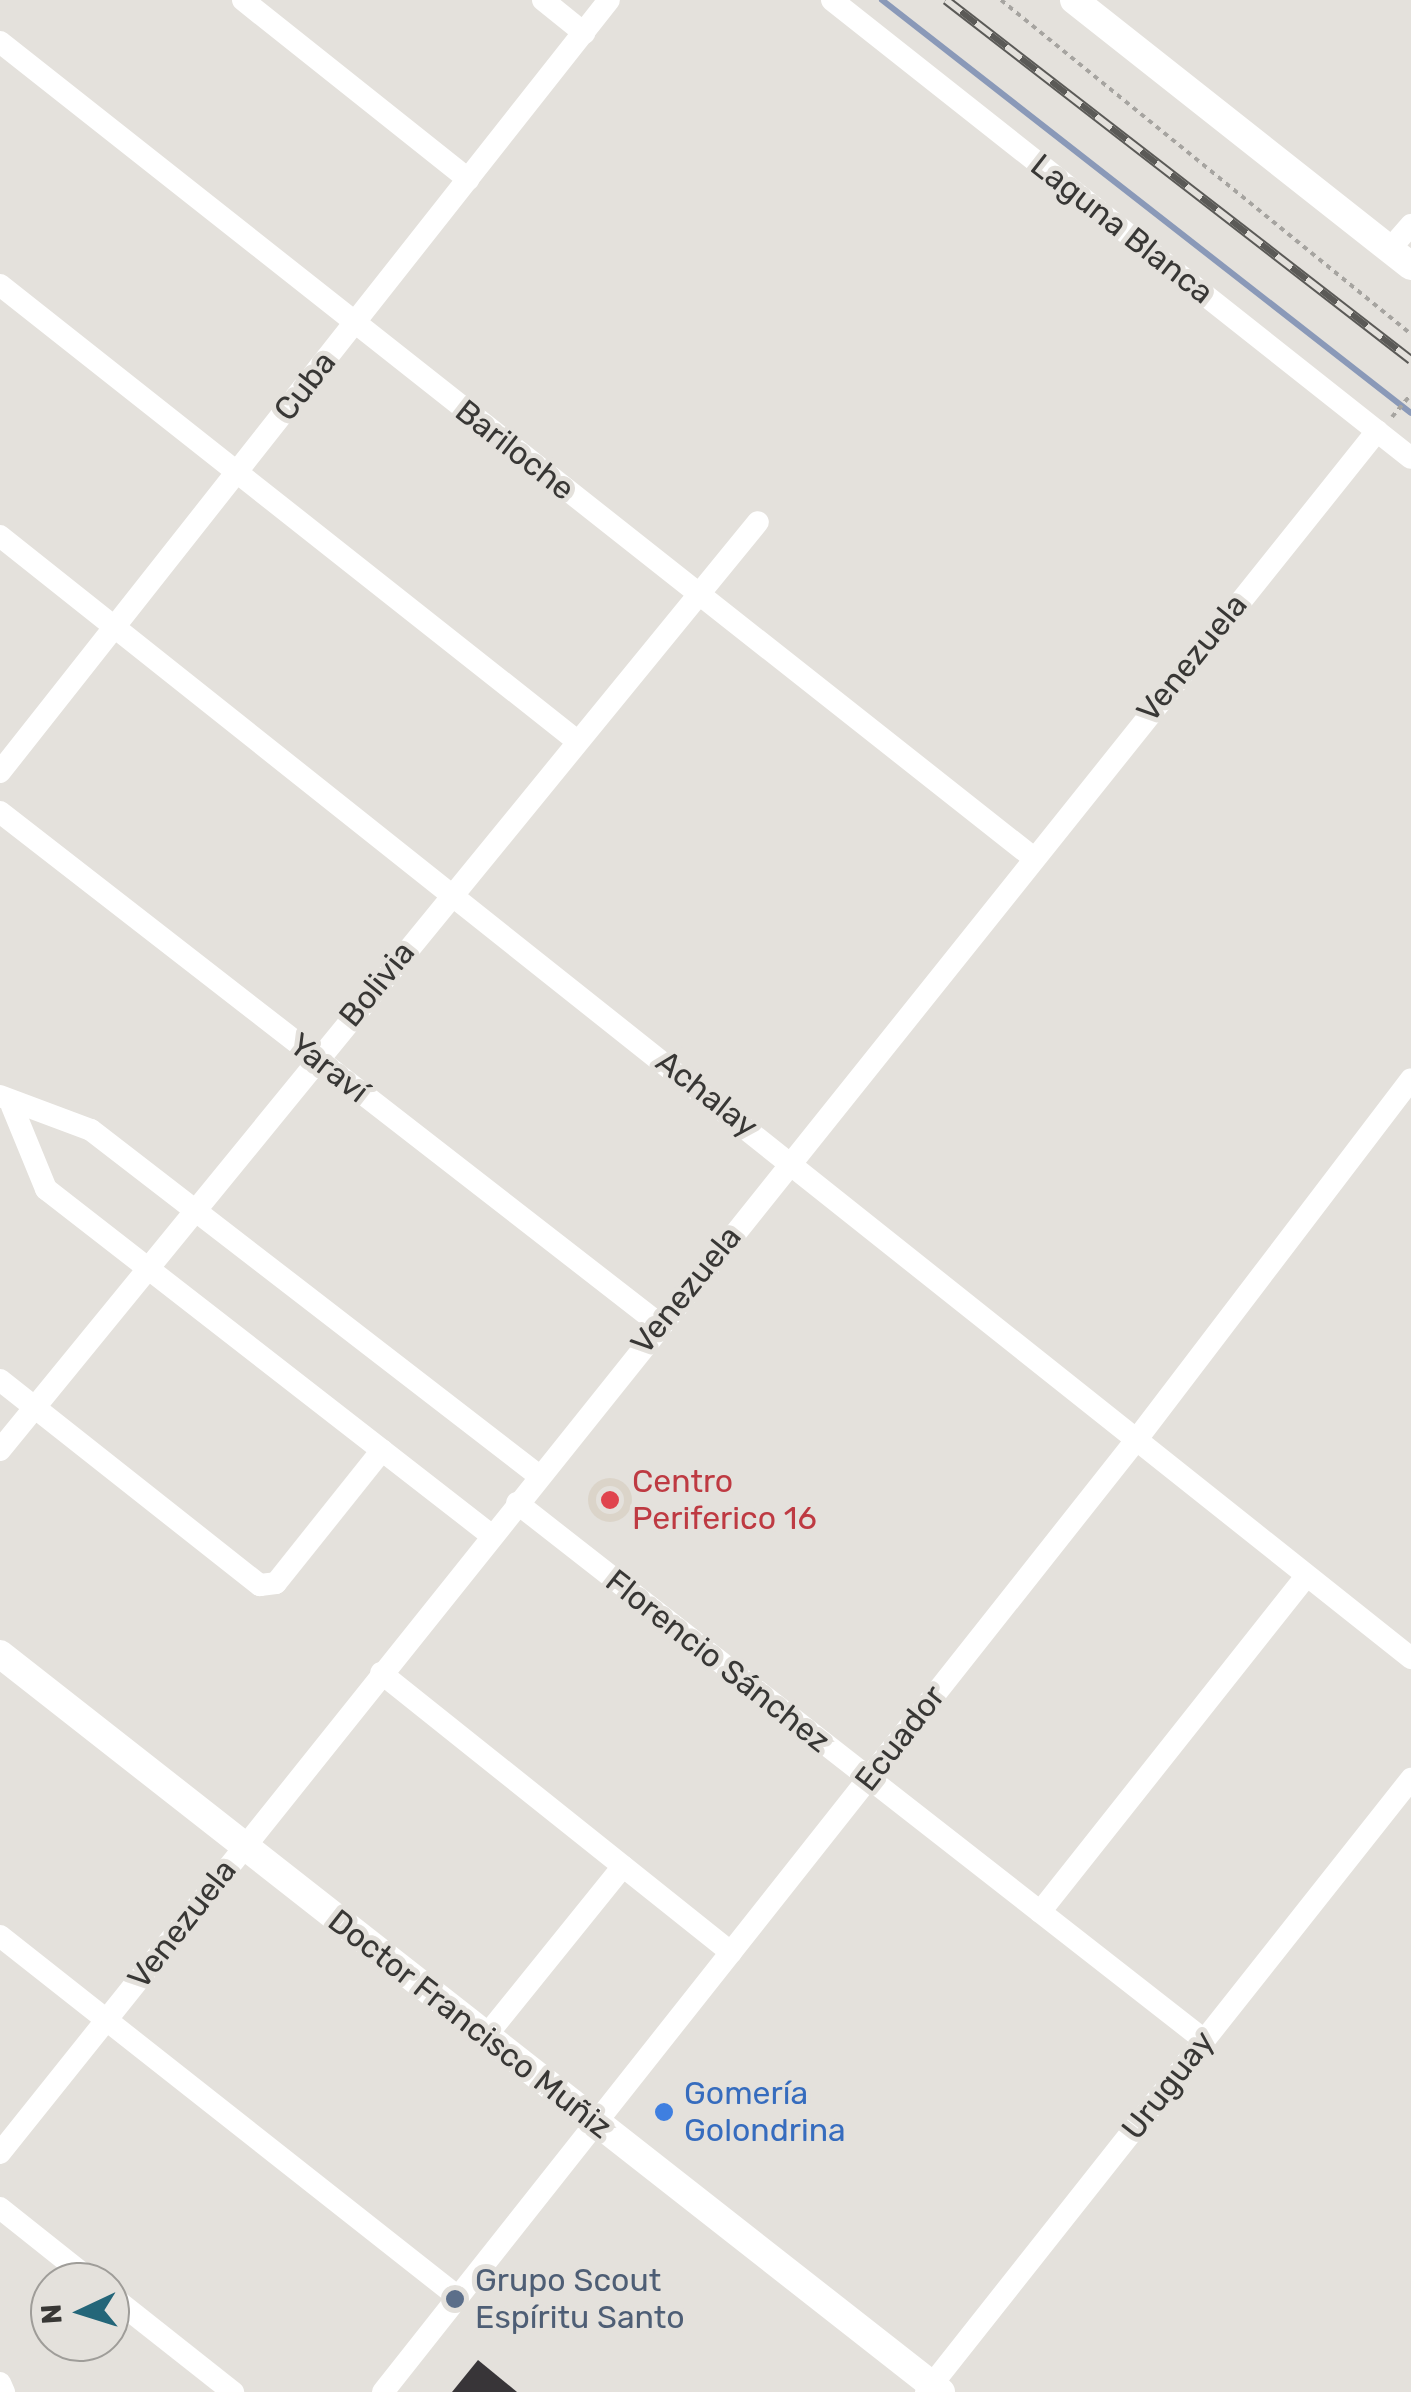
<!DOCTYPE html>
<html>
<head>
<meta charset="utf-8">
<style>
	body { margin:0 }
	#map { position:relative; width:1411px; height:2392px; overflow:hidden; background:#e4e1dc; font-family:Rubik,sans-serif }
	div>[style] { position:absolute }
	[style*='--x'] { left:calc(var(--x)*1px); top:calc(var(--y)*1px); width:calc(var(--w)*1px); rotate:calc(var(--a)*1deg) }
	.built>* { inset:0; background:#dbd4c9 }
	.round { border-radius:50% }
	.stream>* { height:6px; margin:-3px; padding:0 3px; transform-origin:3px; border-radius:3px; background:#8a99b8 }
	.building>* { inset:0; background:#383538 }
	.path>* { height:4px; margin-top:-2px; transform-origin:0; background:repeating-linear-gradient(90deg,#a6a4a0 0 5px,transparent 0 10px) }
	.minor>* { height:22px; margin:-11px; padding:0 11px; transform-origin:11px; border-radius:11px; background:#fff }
	.major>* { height:28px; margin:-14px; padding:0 14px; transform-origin:14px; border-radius:14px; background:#fff }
	.rail>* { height:10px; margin-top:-5px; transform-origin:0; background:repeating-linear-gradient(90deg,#e4e1dc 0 19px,#5b5a57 0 38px); box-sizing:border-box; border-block:2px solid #5b5a57 }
	.dots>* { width:28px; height:28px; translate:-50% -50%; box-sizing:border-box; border:5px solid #e4e1dc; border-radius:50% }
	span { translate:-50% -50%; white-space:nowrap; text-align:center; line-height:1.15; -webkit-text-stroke:10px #e4e1dc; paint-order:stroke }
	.street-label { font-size:32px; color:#383735 }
	.health-label { font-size:32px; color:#be3a42 }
	.left { translate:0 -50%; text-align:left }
	.shop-label { font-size:32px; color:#366cbe }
	.service-label { font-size:32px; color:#4e5e75 }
	.north { position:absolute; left:30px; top:2262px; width:100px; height:100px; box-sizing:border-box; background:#e4e1dc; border:2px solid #9f9d99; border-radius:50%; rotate:266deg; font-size:28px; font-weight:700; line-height:40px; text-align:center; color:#383735 }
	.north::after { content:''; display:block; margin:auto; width:35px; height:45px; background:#246679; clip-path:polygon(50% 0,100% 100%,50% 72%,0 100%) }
</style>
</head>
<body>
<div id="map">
	<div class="built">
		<i class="round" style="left:588px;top:1478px;width:44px;height:44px"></i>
	</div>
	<div class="stream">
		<i style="--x:882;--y:0;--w:671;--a:37.98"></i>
	</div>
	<div class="building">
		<i style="clip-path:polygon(478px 2360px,517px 2392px,452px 2392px)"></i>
	</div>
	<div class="path">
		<i style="--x:1001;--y:0;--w:529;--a:39.17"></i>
		<i style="--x:1392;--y:417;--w:30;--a:-50"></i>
	</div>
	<div class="minor">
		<i style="--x:243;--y:0;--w:288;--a:38.5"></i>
		<i style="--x:543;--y:0;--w:53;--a:38.8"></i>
		<i style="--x:832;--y:0;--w:738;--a:38.34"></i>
		<i style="--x:0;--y:42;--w:1314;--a:38.29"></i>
		<i style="--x:1390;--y:249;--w:32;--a:-49"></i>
		<i style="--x:0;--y:285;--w:734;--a:38.31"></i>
		<i style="--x:0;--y:536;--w:1803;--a:38.49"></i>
		<i style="--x:0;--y:772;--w:983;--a:-51.73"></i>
		<i style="--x:0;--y:812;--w:835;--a:37.84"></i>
		<i style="--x:0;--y:1096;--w:97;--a:20.5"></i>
		<i style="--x:91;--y:1130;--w:565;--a:37.66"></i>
		<i style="--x:12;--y:1106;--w:90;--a:67.7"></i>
		<i style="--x:46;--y:1189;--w:564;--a:37.87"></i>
		<i style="--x:0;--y:1380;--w:331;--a:38.3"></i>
		<i style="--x:260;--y:1585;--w:16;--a:-7"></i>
		<i style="--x:276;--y:1583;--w:170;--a:-51.4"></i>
		<i style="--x:0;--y:1450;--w:1198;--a:-50.76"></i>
		<i style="--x:517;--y:1503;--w:872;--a:38.01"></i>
		<i style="--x:381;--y:1673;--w:448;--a:38.6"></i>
		<i style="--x:1040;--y:1912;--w:429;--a:-51.6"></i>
		<i style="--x:0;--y:1936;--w:583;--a:38.25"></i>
		<i style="--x:486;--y:2036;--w:218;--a:-51.1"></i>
		<i style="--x:0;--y:2153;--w:2205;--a:-51.35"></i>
		<i style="--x:0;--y:2208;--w:119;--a:38.5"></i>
		<i style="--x:110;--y:2295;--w:157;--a:38.3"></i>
		<i style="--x:0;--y:2383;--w:10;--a:66"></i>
		<i style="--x:383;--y:2392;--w:1215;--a:-51.65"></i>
		<i style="--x:1137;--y:1439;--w:452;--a:-52.7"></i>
		<i style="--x:926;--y:2392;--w:782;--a:-51.65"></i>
	</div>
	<div class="major">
		<i style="--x:1074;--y:0;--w:429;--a:38.3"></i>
		<i style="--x:0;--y:1654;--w:1196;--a:38.11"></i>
	</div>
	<div class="rail">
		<i style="--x:946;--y:0;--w:588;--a:37.75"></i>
	</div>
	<div class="dots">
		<i style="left:610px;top:1500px;background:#e0444e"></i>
		<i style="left:664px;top:2112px;background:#3f7fe0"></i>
		<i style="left:455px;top:2299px;background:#5c6f8a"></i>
	</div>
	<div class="street-label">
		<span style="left:1122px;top:229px;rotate:38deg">Laguna Blanca</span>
		<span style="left:305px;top:386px;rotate:-52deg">Cuba</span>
		<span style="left:515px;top:450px;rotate:38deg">Bariloche</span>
		<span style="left:1192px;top:658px;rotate:-51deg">Venezuela</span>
		<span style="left:377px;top:984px;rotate:-51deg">Bolivia</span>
		<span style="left:329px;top:1068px;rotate:38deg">Yaraví</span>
		<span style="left:707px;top:1094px;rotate:38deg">Achalay</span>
		<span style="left:686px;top:1290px;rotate:-51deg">Venezuela</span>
		<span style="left:718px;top:1661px;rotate:38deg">Florencio Sánchez</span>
		<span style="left:900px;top:1738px;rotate:-52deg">Ecuador</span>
		<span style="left:182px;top:1924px;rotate:-52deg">Venezuela</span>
		<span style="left:470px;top:2024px;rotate:38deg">Doctor Francisco Muñiz</span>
		<span style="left:1168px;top:2085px;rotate:-52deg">Uruguay</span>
	</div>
	<div class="health-label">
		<span class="left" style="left:632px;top:1500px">Centro<br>Periferico 16</span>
	</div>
	<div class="shop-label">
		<span class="left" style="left:684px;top:2112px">Gomería<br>Golondrina</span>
	</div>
	<div class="service-label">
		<span class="left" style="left:475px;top:2299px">Grupo Scout<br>Espíritu Santo</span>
	</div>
	<div class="north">N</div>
</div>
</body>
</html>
